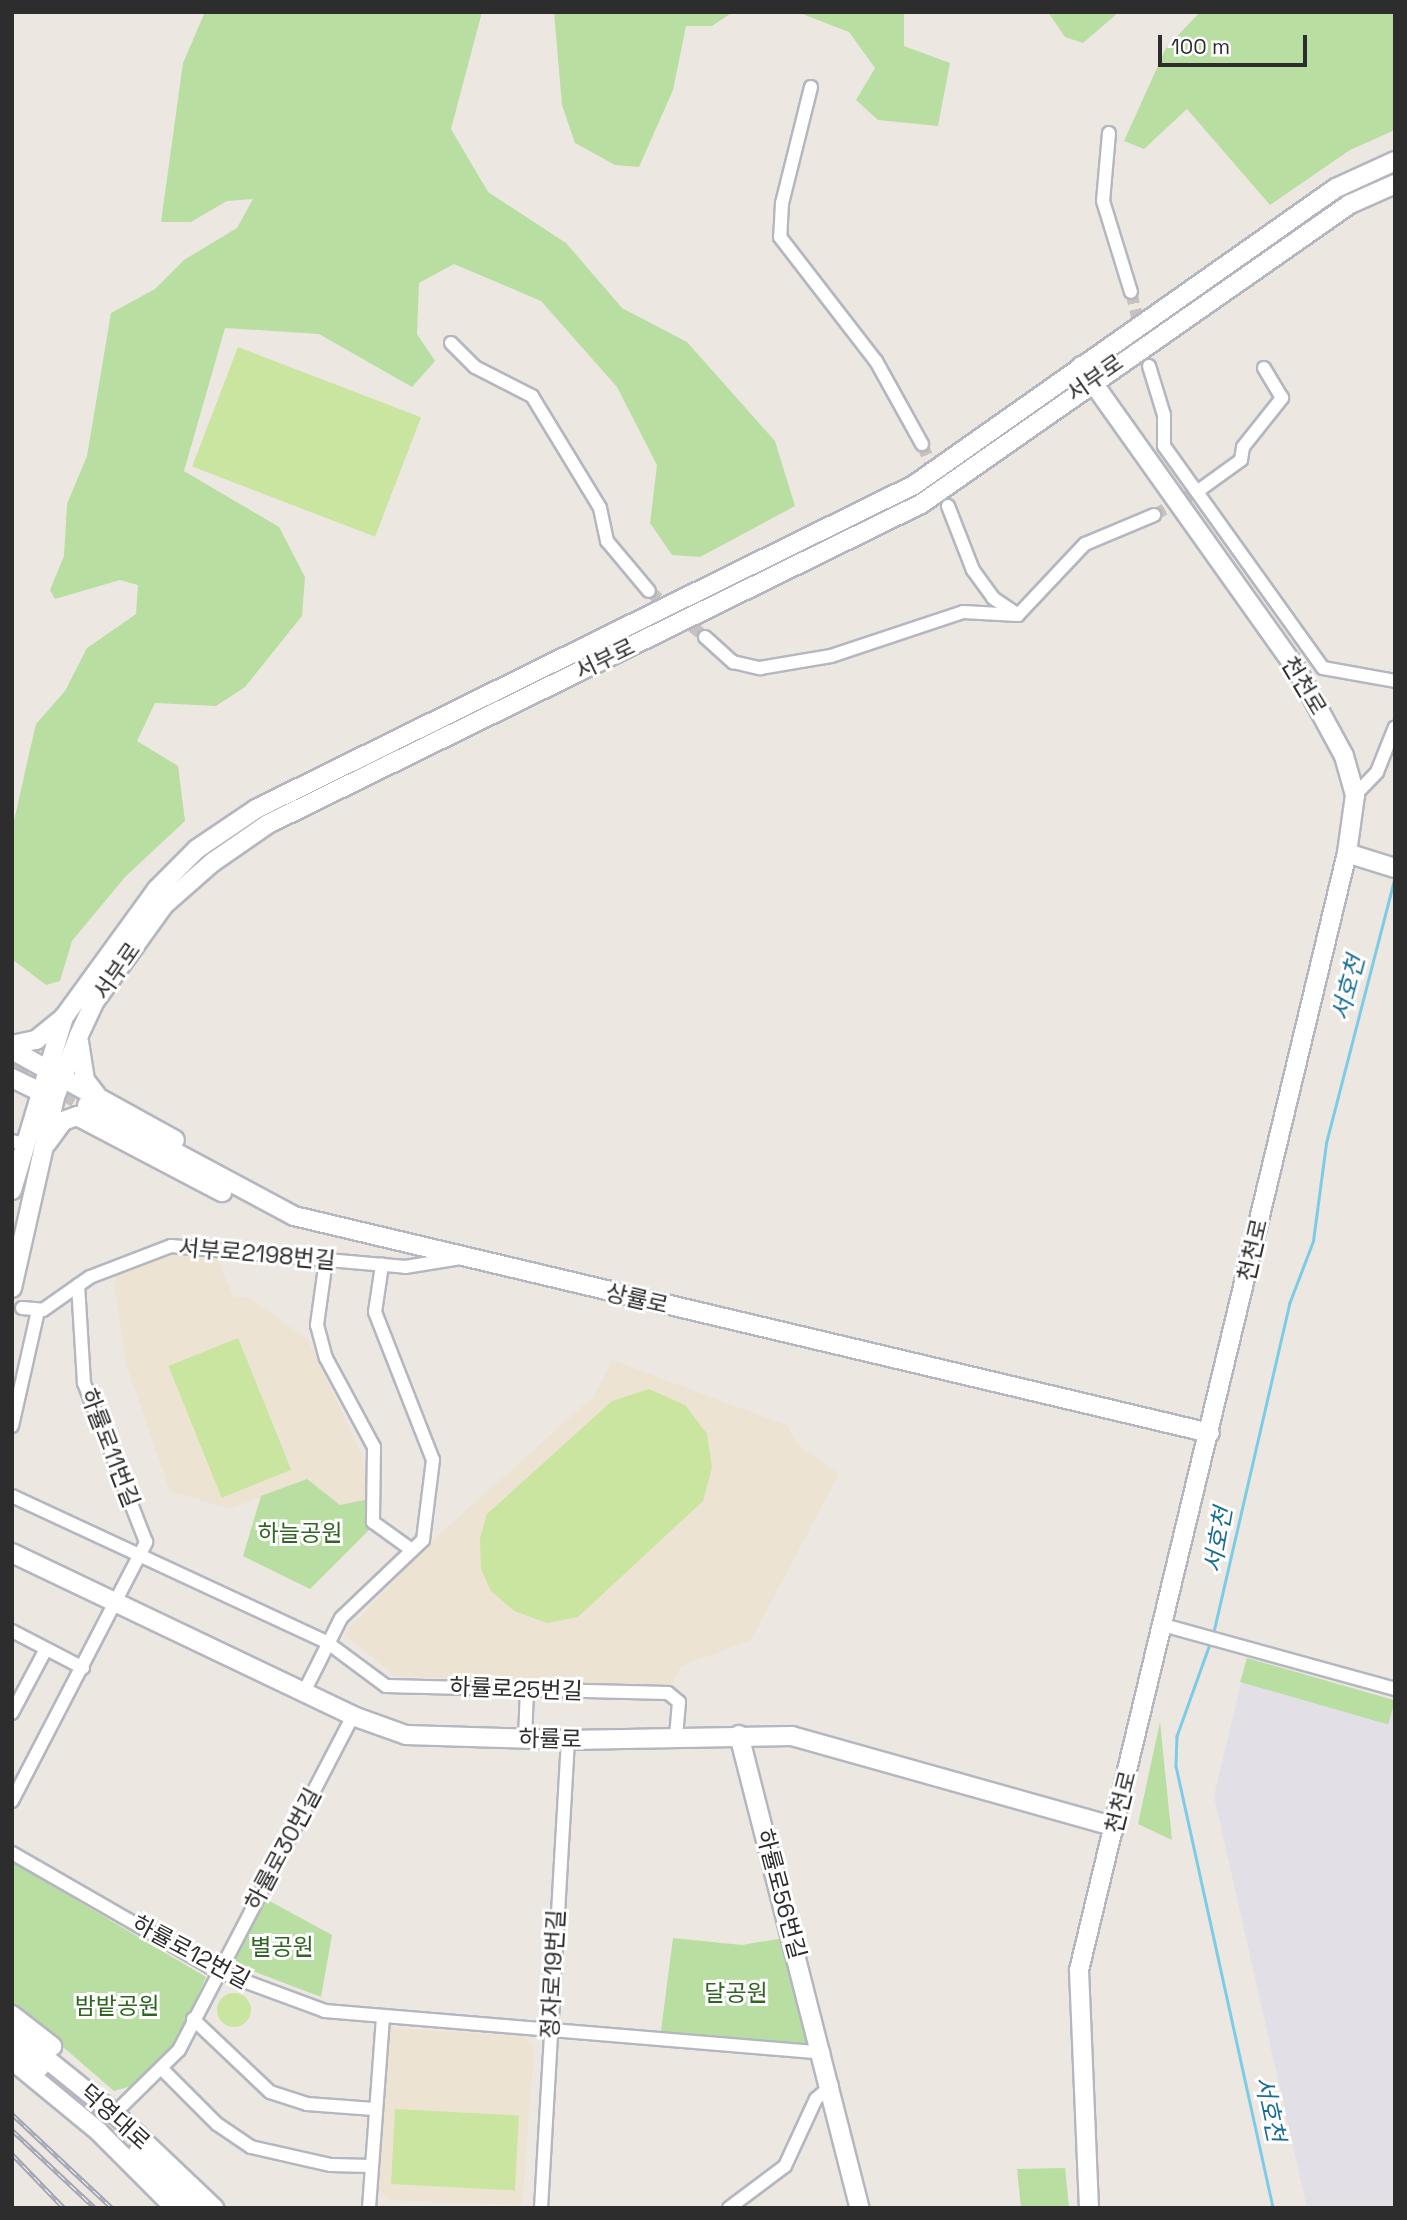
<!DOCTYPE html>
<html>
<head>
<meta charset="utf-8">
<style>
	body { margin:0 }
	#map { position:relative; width:1407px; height:2220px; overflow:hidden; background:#ede7e1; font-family:"Space Grotesk","Noto Sans KR",sans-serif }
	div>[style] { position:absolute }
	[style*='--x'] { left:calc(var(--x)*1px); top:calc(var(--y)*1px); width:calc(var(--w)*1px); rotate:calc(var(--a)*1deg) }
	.industrial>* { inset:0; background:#e2e0e6 }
	.education>* { inset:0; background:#ede3d2 }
	.green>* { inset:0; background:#b8dea2; transform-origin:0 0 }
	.pitch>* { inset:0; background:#c9e59f; transform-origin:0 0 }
	.round { border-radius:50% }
	.stream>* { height:2.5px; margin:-1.25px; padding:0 1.25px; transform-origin:1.25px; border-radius:1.25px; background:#7dcce5 }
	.street-tunnel>* { height:12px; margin-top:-6px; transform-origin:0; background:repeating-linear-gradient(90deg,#c7c2bd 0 12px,transparent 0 18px) }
	.secondary-tunnel>* { height:18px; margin-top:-9px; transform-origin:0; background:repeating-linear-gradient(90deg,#c7c2bd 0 18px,transparent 0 27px) }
	.roads { filter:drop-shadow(2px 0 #b4b7bf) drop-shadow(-2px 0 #b4b7bf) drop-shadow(0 2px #b4b7bf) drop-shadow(0 -2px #b4b7bf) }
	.street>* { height:12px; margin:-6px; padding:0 6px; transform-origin:6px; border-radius:6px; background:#fff }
	.secondary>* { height:18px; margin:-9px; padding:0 9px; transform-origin:9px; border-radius:9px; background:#fff }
	.rail>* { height:5px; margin-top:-2.5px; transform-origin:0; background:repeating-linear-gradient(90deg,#fff 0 8px,#a3a6b5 0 16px); box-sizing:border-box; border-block:2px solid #a3a6b5 }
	span { translate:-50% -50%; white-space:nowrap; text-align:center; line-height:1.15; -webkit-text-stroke:6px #fff; paint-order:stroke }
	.street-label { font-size:23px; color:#2d2d2d }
	.park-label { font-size:23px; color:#316521 }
	.water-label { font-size:24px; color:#196d94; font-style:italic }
	.frame { position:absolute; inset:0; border:14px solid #2d2d2d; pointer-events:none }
	.scale { position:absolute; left:1158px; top:35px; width:149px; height:32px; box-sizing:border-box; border:4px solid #2d2d2d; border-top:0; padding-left:9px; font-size:21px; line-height:24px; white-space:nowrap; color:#2d2d2d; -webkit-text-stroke:5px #fff; paint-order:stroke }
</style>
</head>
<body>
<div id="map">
	<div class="industrial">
		<i style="clip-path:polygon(1247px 1658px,1395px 1700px,1395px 2208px,1307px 2208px,1214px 1796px)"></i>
	</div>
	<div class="education">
		<i style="clip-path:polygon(173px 1252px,217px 1257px,234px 1298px,249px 1297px,308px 1340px,361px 1453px,369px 1499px,340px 1505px,307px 1479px,230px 1509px,170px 1491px,126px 1364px,114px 1283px,116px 1270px)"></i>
		<i style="clip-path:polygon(612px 1360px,788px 1426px,797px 1444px,839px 1474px,751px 1640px,681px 1666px,671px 1686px,395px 1676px,344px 1634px,434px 1539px,594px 1396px)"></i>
		<i style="clip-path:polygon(386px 2028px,523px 2036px,534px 2048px,522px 2205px,389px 2200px,377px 2187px)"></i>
	</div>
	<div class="green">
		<i style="clip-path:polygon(205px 12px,482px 12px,451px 129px,488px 192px,566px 243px,622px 308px,687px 342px,775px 441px,795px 506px,700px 557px,672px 555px,650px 523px,657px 465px,617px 387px,541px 301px,454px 264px,419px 283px,417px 334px,435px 361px,412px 387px,319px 334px,225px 328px,184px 471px,279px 527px,305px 577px,302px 616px,245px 687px,216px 706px,155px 703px,137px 741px,178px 766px,185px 821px,125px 877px,72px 941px,60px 981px,46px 985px,12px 959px,12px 830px,29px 754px,36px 724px,65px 691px,87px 648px,136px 614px,138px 585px,120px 580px,55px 599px,50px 590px,64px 556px,67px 504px,87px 456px,111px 313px,155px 289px,184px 260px,237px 228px,253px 199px,227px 201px,191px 222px,161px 222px,183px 63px)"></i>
		<i style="clip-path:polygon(554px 12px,733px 12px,712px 26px,686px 26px,673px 90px,639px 167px,615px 165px,575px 143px,562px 105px)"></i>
		<i style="clip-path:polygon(797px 12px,904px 12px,904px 46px,950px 63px,938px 126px,878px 120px,856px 100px,875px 68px,849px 32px)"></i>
		<i style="clip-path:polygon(1048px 12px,1119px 12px,1083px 43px,1065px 37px)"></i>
		<i style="clip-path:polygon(1200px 12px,1395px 12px,1395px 130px,1350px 150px,1270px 205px,1187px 109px,1144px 149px,1124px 141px,1166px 48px)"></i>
		<i style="clip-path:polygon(307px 1479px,340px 1505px,369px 1499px,372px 1527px,310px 1589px,243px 1556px,261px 1496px)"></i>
		<i style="left:1247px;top:1658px;width:154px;height:25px;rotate:16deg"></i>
		<i style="clip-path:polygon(1160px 1722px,1172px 1840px,1138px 1824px)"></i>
		<i style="clip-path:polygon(12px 1862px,206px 1977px,173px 2052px,135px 2085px,114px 2091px,12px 2003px)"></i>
		<i style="clip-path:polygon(264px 1898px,332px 1935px,321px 1997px,237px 1965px,233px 1957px)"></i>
		<i style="clip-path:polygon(673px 1938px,742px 1945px,784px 1938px,810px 2046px,660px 2038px)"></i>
		<i style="clip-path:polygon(1065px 2168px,1069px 2208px,1021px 2208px,1017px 2169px)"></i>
	</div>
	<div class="pitch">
		<i style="left:238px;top:347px;width:196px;height:128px;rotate:21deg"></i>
		<i style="left:238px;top:1338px;width:142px;height:75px;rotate:68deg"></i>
		<i style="clip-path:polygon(649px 1389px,685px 1405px,707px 1434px,712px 1467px,703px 1501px,578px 1617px,547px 1623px,514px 1611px,491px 1591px,481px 1569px,480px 1538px,487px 1514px,612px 1401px)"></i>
		<i class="round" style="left:217px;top:1993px;width:34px;height:34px"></i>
		<i style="left:395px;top:2109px;width:124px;height:75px;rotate:3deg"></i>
	</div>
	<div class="stream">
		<i style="--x:1213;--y:1634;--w:339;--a:-77"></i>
		<i style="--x:1289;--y:1304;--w:67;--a:-69.1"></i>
		<i style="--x:1313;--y:1241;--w:99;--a:-82.4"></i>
		<i style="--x:1326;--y:1143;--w:275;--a:-75.5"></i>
		<i style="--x:1210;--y:1644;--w:98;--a:109.7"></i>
		<i style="--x:1177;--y:1736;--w:30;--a:92"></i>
		<i style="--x:1176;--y:1766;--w:453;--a:77.6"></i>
	</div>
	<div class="street-tunnel">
		<i style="--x:1131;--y:292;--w:76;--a:76.3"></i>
		<i style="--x:922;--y:444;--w:67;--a:67.2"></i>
		<i style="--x:1154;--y:515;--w:50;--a:-28.6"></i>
		<i style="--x:649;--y:591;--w:72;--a:39.4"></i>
	</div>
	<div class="secondary-tunnel">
		<i style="--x:13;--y:1063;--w:85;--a:29.6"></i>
	</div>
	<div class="roads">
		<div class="street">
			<i style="--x:811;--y:87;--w:120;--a:104"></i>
			<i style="--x:782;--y:203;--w:34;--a:93"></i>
			<i style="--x:780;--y:237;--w:157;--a:52.3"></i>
			<i style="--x:876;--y:361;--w:95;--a:61"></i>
			<i style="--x:1109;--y:133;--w:68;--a:95"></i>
			<i style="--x:1103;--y:201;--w:95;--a:72.9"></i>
			<i style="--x:451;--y:343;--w:34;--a:45"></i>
			<i style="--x:475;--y:367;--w:64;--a:27"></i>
			<i style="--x:532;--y:396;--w:131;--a:58.7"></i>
			<i style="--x:600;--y:508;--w:34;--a:78"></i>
			<i style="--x:607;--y:541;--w:65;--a:50"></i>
			<i style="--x:1149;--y:366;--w:51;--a:73"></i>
			<i style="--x:1164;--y:415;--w:31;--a:90"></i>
			<i style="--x:1164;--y:446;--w:273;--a:54.4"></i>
			<i style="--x:1323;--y:668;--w:73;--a:10.2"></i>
			<i style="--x:1198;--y:491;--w:53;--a:-35.8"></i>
			<i style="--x:1241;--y:460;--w:13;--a:-81"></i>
			<i style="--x:1243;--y:447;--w:63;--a:-51.5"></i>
			<i style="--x:1282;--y:398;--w:35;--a:-121"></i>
			<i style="--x:948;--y:506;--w:69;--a:68.7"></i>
			<i style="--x:973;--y:570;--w:34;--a:54"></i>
			<i style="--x:993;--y:598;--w:30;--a:34"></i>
			<i style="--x:705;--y:637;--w:38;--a:42"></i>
			<i style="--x:733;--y:662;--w:28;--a:13"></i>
			<i style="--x:760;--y:668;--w:72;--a:-9.6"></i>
			<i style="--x:831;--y:656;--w:139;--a:-18.4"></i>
			<i style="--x:963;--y:612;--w:55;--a:3.1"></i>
			<i style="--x:1018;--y:615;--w:98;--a:-46.7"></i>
			<i style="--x:1085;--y:544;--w:75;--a:-22.8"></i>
			<i style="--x:1355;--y:795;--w:32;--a:-46"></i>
			<i style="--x:1377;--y:772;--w:48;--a:-68.2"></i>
			<i style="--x:12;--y:1141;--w:12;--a:14"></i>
			<i style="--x:326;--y:1260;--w:66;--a:97.9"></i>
			<i style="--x:317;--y:1325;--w:34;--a:75"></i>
			<i style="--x:326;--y:1358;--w:101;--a:61.7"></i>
			<i style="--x:374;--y:1447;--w:75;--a:90.8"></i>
			<i style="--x:373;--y:1522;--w:48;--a:35.7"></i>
			<i style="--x:22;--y:1308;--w:21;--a:5"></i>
			<i style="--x:43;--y:1310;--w:57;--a:-35.1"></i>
			<i style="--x:90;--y:1277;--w:87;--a:-20.9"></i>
			<i style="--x:171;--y:1246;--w:235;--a:5.1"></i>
			<i style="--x:405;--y:1267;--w:58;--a:-9"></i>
			<i style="--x:12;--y:1426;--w:118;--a:-77.3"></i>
			<i style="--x:12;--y:1496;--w:349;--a:24.9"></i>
			<i style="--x:328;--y:1643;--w:72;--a:36.6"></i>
			<i style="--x:386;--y:1686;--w:282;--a:1.4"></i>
			<i style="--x:668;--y:1693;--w:14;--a:39"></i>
			<i style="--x:679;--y:1702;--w:36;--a:95"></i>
			<i style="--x:1163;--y:1625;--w:241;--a:15.4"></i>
			<i style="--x:12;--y:1631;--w:80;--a:27.5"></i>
			<i style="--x:305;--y:1690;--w:80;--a:-63.4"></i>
			<i style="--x:341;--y:1618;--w:113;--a:-43.6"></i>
			<i style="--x:423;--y:1540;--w:81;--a:-82.9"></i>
			<i style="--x:433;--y:1460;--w:159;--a:-111.4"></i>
			<i style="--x:375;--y:1312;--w:48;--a:-81.5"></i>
			<i style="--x:12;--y:1713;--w:72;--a:-62"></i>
			<i style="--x:525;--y:1739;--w:49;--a:-87.7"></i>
			<i style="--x:12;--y:1801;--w:292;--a:-62.6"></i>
			<i style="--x:146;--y:1542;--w:171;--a:-111.3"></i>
			<i style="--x:84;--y:1383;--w:98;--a:-93.5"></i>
			<i style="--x:12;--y:1853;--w:237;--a:29.9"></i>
			<i style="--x:217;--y:1971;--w:115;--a:20.3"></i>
			<i style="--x:325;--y:2011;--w:500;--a:4.8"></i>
			<i style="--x:193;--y:2019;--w:106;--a:43.5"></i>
			<i style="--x:270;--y:2092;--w:39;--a:18"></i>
			<i style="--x:307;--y:2104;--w:67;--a:4.3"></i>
			<i style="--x:162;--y:2069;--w:78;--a:45"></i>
			<i style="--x:217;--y:2124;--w:41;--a:34.1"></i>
			<i style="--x:251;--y:2147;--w:82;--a:12.7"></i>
			<i style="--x:331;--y:2165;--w:40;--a:1.4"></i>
			<i style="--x:123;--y:2105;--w:78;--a:-44.5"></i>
			<i style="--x:179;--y:2050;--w:377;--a:-62.5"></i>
			<i style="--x:369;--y:2208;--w:191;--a:-85.8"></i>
			<i style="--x:541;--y:2208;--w:469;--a:-86.7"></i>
			<i style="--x:729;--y:2208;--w:70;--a:-36.9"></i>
			<i style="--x:785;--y:2166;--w:74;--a:-65.2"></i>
			<i style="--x:816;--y:2099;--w:21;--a:-41"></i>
		</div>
		<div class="secondary">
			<i style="--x:1081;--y:366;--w:377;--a:54.6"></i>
			<i style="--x:1299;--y:673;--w:94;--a:61.5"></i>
			<i style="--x:1344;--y:756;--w:41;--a:74.2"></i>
			<i style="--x:1355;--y:795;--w:59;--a:97.9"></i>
			<i style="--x:1347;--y:853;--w:1149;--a:103.49"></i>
			<i style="--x:1079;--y:1970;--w:238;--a:87.6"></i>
			<i style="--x:1347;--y:853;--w:50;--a:17.4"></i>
			<i style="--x:79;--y:1042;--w:38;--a:81"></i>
			<i style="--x:85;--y:1080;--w:18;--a:52"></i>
			<i style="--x:12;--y:1045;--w:25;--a:-12"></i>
			<i style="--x:36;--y:1040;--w:36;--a:-39"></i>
			<i style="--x:12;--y:1050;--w:186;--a:28.9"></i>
			<i style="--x:12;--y:1078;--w:39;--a:26"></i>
			<i style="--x:87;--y:1105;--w:235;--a:28.2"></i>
			<i style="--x:294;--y:1216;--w:941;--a:13.33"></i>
			<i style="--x:47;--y:1143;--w:27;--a:-54"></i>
			<i style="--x:63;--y:1121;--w:15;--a:-20"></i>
			<i style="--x:77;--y:1116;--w:164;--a:27.7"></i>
			<i style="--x:12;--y:1190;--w:181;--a:-73.3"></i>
			<i style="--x:64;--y:1017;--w:158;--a:-54"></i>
			<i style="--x:157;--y:889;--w:57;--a:-45"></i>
			<i style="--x:197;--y:849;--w:71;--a:-34.1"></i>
			<i style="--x:256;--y:809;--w:733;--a:-26.22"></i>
			<i style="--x:914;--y:485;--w:516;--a:-35.14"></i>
			<i style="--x:1336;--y:188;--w:65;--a:-24.6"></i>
			<i style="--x:12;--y:1288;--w:196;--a:-77.3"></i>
			<i style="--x:55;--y:1097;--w:66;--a:-68.8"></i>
			<i style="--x:79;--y:1035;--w:38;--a:-65"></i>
			<i style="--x:95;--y:1001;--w:118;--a:-54.3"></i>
			<i style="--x:164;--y:905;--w:65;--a:-41.3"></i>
			<i style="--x:213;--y:862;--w:67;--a:-34.6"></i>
			<i style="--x:268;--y:824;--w:727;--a:-26.11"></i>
			<i style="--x:921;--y:504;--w:523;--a:-34.97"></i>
			<i style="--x:1350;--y:204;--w:49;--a:-24"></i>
			<i style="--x:12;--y:1553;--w:378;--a:25.5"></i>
			<i style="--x:353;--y:1716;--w:56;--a:19.7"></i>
			<i style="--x:406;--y:1735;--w:162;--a:1.8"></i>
			<i style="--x:568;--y:1740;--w:224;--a:-1"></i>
			<i style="--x:792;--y:1736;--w:336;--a:15.7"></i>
			<i style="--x:739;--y:1735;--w:488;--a:75.7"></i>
			<i style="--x:12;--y:2015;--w:51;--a:37.8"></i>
			<i style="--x:12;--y:2031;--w:132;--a:38.9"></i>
			<i style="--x:115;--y:2114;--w:137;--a:43.5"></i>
			<i style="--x:12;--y:2046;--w:35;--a:37"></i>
			<i style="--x:18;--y:2065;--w:104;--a:39.5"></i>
			<i style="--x:98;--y:2131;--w:109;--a:45"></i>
			<i style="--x:138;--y:2152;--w:79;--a:45"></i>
		</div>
	</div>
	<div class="rail">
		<i style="--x:12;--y:2114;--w:137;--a:43.2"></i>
		<i style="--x:12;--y:2130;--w:114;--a:43.2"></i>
		<i style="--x:12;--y:2154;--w:75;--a:46.1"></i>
	</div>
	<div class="street-label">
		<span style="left:1095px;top:378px;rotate:-35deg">서부로</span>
		<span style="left:605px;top:659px;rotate:-26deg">서부로</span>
		<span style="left:1304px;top:686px;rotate:59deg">천천로</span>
		<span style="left:117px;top:971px;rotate:-55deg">서부로</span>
		<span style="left:1253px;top:1250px;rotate:-77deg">천천로</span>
		<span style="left:257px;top:1254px;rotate:5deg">서부로2198번길</span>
		<span style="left:637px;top:1299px;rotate:13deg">상률로</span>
		<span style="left:110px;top:1448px;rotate:69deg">하률로11번길</span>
		<span style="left:516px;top:1689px;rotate:2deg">하률로25번길</span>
		<span style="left:550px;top:1739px;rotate:1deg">하률로</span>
		<span style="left:1121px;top:1802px;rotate:-76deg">천천로</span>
		<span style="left:283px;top:1849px;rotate:-62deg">하률로30번길</span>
		<span style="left:781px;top:1894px;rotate:75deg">하률로56번길</span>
		<span style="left:191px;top:1952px;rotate:28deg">하률로12번길</span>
		<span style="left:553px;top:1974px;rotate:-87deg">정자로19번길</span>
		<span style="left:115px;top:2117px;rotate:42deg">덕영대로</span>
	</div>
	<div class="park-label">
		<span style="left:300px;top:1533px">하늘공원</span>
		<span style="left:282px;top:1947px">별공원</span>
		<span style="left:736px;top:1993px">달공원</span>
		<span style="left:117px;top:2006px">밤밭공원</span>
	</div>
	<div class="water-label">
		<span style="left:1348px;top:988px;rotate:-75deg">서호천</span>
		<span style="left:1218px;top:1540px;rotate:-80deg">서호천</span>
		<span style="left:1270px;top:2109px;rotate:78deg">서호천</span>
	</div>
	<div class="frame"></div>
	<div class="scale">100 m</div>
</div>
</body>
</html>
